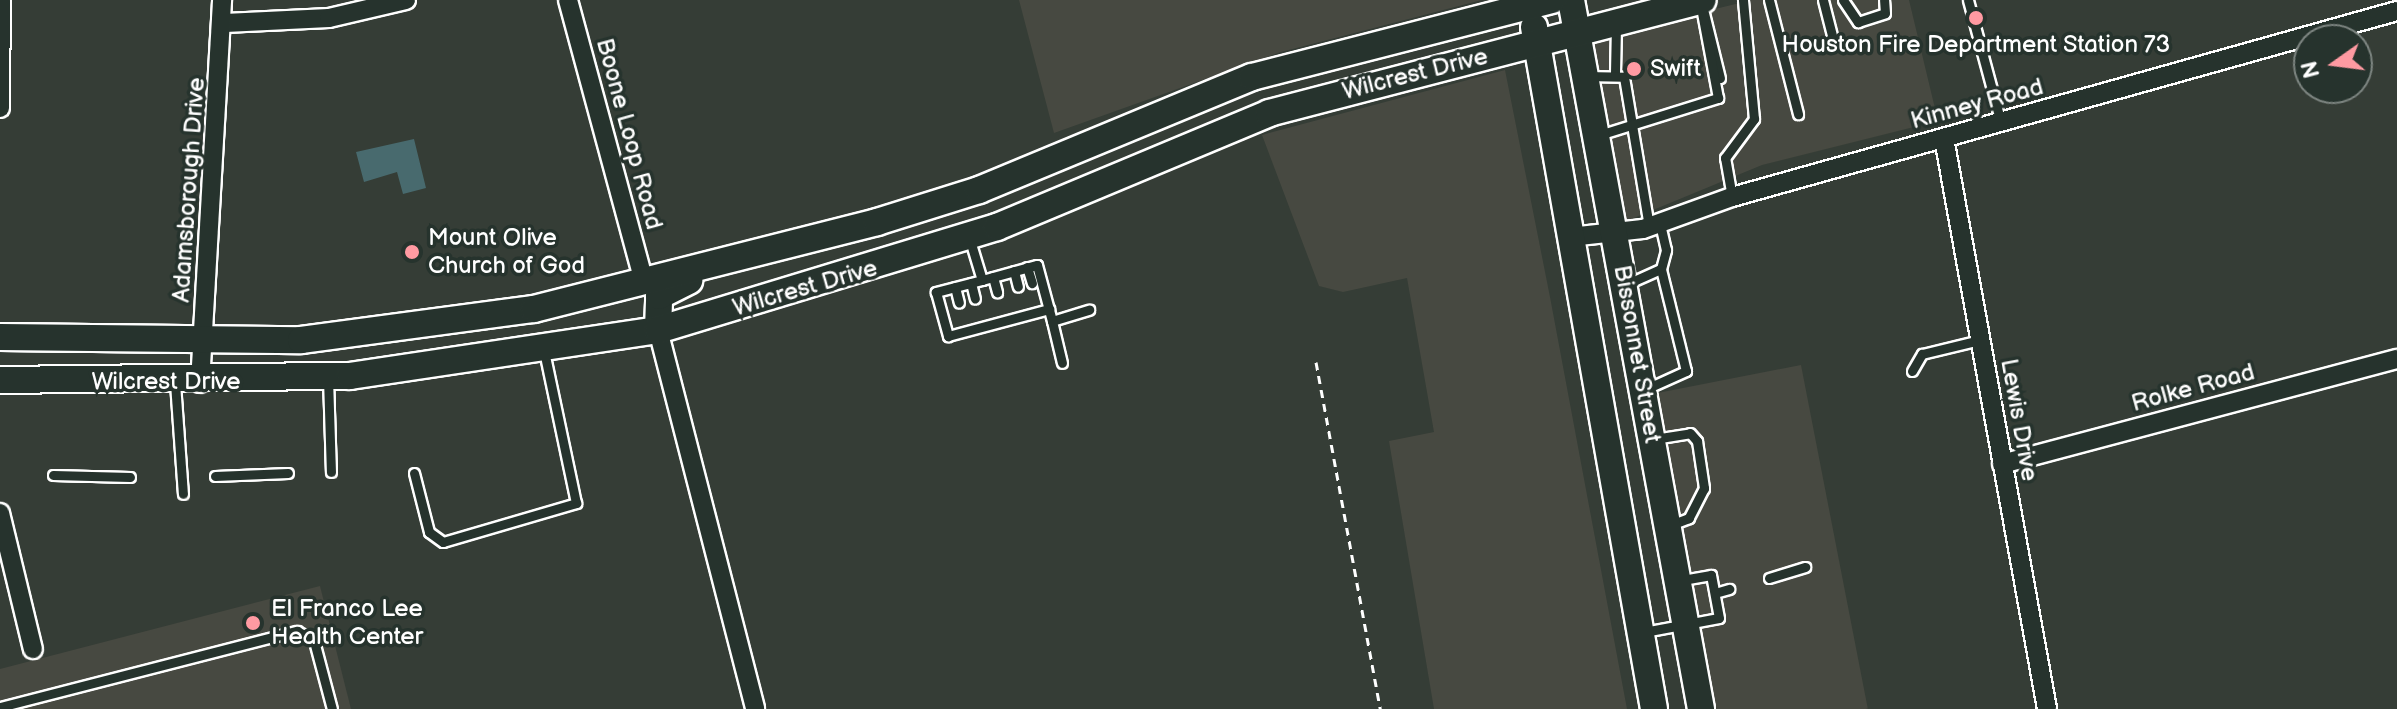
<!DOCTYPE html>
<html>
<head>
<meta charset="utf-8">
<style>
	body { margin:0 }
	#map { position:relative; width:2397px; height:709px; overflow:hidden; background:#353d36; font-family:"Balsamiq Sans",sans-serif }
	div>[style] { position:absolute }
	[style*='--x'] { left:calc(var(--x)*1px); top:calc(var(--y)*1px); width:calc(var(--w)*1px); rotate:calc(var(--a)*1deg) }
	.built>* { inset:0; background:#474941; transform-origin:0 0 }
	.water>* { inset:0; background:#486a6e }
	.path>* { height:3px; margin-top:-1.5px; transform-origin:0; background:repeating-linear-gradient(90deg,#fff 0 8px,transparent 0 14px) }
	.roads { filter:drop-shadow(2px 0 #fff) drop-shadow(-2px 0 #fff) drop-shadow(0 2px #fff) drop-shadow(0 -2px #fff) }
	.lane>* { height:9px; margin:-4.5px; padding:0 4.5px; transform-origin:4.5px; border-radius:4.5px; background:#26332d }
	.street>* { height:18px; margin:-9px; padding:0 9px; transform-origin:9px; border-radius:9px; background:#26332d }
	.secondary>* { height:26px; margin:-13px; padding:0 13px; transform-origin:13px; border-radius:13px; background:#26332d }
	.dots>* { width:22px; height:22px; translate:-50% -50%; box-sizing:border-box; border:4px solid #26332d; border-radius:50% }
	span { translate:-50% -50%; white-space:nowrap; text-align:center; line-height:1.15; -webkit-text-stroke:7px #26332d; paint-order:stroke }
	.poi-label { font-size:24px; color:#fff }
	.left { translate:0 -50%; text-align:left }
	.street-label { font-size:24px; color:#fff }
	.north { position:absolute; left:2293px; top:24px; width:80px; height:80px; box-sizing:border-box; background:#26332d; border:2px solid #7d8581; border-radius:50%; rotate:256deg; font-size:22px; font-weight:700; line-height:32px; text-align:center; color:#fff }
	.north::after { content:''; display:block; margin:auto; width:28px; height:36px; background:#ff9aa2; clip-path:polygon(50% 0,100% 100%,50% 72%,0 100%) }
</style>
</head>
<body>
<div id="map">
	<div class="built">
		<i style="clip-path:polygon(1019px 0,1482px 0,1281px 52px,1054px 133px)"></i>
		<i style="clip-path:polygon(1752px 0,1909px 0,1938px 121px,1762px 165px,1624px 222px,1588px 40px)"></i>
		<i style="clip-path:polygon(1505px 70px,1550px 297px,1627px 709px,1434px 709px,1389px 441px,1434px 432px,1407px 278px,1343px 292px,1319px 286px,1262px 135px)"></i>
		<i style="left:1801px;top:365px;width:350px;height:154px;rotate:79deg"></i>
		<i style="clip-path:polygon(320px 586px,351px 709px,0 709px,0 669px)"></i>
	</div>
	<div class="water">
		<i style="clip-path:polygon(414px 139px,426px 188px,403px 194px,397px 172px,364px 182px,356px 152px)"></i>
	</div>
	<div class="path">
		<i style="--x:1316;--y:362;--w:353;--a:79.5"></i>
	</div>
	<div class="roads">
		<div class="lane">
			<i style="--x:1769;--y:0;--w:118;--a:75.7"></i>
			<i style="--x:1823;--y:0;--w:44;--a:75.7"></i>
			<i style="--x:1843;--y:0;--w:27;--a:56"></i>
			<i style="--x:1858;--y:22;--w:28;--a:-18"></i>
			<i style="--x:1885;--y:13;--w:13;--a:-94"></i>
			<i style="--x:1968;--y:0;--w:127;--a:75"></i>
			<i style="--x:1704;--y:13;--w:67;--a:76.2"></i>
			<i style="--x:1615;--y:73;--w:48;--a:-88.8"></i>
			<i style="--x:1585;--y:76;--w:39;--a:1"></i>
			<i style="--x:1624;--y:77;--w:152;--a:80.5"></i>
			<i style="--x:1599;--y:135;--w:125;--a:-17.3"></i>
			<i style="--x:1718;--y:98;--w:98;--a:-100.6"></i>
			<i style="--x:1732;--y:197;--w:40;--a:-100"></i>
			<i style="--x:1725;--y:158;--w:49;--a:-53.4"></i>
			<i style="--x:1754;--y:119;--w:120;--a:-95.3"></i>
			<i style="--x:969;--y:237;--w:45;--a:73.2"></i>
			<i style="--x:982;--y:280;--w:57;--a:-15.3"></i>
			<i style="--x:1037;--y:265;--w:58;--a:75"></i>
			<i style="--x:1052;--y:321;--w:39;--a:-17"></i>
			<i style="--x:1027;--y:267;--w:17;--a:73"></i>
			<i style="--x:1014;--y:271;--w:16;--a:76"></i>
			<i style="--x:993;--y:277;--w:16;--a:75"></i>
			<i style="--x:982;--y:280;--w:48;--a:165.4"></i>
			<i style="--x:936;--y:292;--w:46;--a:74.7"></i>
			<i style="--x:948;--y:336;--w:105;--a:-15"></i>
			<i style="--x:971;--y:283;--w:16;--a:76"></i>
			<i style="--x:1627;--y:284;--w:37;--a:-24"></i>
			<i style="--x:1661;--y:269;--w:20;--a:-75"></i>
			<i style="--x:1666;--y:250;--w:28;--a:-103"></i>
			<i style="--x:955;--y:287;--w:16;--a:76"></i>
			<i style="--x:1052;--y:321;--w:43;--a:76.6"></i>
			<i style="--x:1912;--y:371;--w:20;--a:-60"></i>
			<i style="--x:1922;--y:354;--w:60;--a:-13.6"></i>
			<i style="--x:328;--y:378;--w:94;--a:88.2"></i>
			<i style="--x:175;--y:383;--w:111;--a:85.9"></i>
			<i style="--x:1646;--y:389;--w:44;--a:-24.2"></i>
			<i style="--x:1686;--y:371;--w:105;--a:-103.8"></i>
			<i style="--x:1654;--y:439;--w:36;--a:-9"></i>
			<i style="--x:1690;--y:433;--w:11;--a:49"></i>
			<i style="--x:1697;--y:441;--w:48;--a:81.5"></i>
			<i style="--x:1704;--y:488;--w:34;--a:117"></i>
			<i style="--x:1689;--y:518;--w:19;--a:159"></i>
			<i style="--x:414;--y:473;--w:61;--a:75.7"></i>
			<i style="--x:429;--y:532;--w:17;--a:36"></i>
			<i style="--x:443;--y:542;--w:139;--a:-16.3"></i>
			<i style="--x:576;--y:503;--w:155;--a:-101.9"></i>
			<i style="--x:53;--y:475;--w:77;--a:1.5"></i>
			<i style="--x:215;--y:476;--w:73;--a:-2.4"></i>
			<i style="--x:1769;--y:578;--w:38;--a:-17"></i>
			<i style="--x:1715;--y:593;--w:15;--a:-16"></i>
			<i style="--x:1644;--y:632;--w:76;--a:-10.6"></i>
			<i style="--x:1719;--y:618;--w:44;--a:-100.5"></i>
			<i style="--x:1711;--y:575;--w:29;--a:170"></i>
			<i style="--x:0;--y:707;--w:307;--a:-14.4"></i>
			<i style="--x:297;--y:631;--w:20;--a:30"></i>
			<i style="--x:314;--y:641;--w:70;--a:75.2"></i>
		</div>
		<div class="street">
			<i style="--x:568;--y:0;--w:291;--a:74.9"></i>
			<i style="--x:225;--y:23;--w:104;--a:-2.8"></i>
			<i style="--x:329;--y:18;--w:79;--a:-13.2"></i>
			<i style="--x:0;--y:108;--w:108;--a:-89.5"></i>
			<i style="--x:1944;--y:138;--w:580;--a:79.77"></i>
			<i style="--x:1570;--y:237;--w:73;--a:-6.3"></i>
			<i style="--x:1643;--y:229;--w:95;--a:-19.8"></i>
			<i style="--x:1732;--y:197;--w:691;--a:-15.63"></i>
			<i style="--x:658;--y:330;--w:391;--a:75.6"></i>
			<i style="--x:200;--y:383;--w:384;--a:-86.7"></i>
			<i style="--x:2002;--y:464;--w:409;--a:-14.9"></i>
			<i style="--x:0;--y:513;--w:140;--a:76.4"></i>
		</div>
		<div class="secondary">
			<i style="--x:1571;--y:0;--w:721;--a:79.61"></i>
			<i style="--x:1534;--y:27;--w:692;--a:80.02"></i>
			<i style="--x:658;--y:330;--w:34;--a:-88"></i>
			<i style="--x:659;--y:296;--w:34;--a:-27"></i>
			<i style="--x:0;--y:337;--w:301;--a:0.6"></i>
			<i style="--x:301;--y:340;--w:235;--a:-7.6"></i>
			<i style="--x:534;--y:309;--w:354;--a:-14.2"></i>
			<i style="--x:877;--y:222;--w:107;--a:-17.4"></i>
			<i style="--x:979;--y:190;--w:295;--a:-22.5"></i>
			<i style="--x:1252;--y:77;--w:310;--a:-14.4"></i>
			<i style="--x:0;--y:380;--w:350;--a:-0.7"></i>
			<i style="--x:350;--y:376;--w:311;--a:-8.5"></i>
			<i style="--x:658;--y:330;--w:354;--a:-16.9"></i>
			<i style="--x:997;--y:227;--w:295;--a:-22.7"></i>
			<i style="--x:1269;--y:113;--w:448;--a:-14.6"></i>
		</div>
	</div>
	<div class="dots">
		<i style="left:1976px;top:18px;background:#ff9aa2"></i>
		<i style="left:1634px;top:69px;background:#ff9aa2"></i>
		<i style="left:412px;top:252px;background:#ff9aa2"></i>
		<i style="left:253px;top:623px;background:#ff9aa2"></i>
	</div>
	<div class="poi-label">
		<span style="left:1976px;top:45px">Houston Fire Department Station 73</span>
		<span class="left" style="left:1650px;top:69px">Swift</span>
		<span class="left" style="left:428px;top:252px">Mount Olive<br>Church of God</span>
		<span class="left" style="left:271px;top:623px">El Franco Lee<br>Health Center</span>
	</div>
	<div class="street-label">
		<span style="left:1415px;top:74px;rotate:-14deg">Wilcrest Drive</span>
		<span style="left:1977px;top:104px;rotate:-15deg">Kinney Road</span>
		<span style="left:629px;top:134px;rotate:75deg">Boone Loop Road</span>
		<span style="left:189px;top:190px;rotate:-86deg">Adamsborough Drive</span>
		<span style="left:805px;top:288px;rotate:-16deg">Wilcrest Drive</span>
		<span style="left:1637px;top:354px;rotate:80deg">Bissonnet Street</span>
		<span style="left:166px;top:382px">Wilcrest Drive</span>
		<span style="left:2193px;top:388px;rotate:-15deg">Rolke Road</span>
		<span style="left:2019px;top:420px;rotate:80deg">Lewis Drive</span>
	</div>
	<div class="north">N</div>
</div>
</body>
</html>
